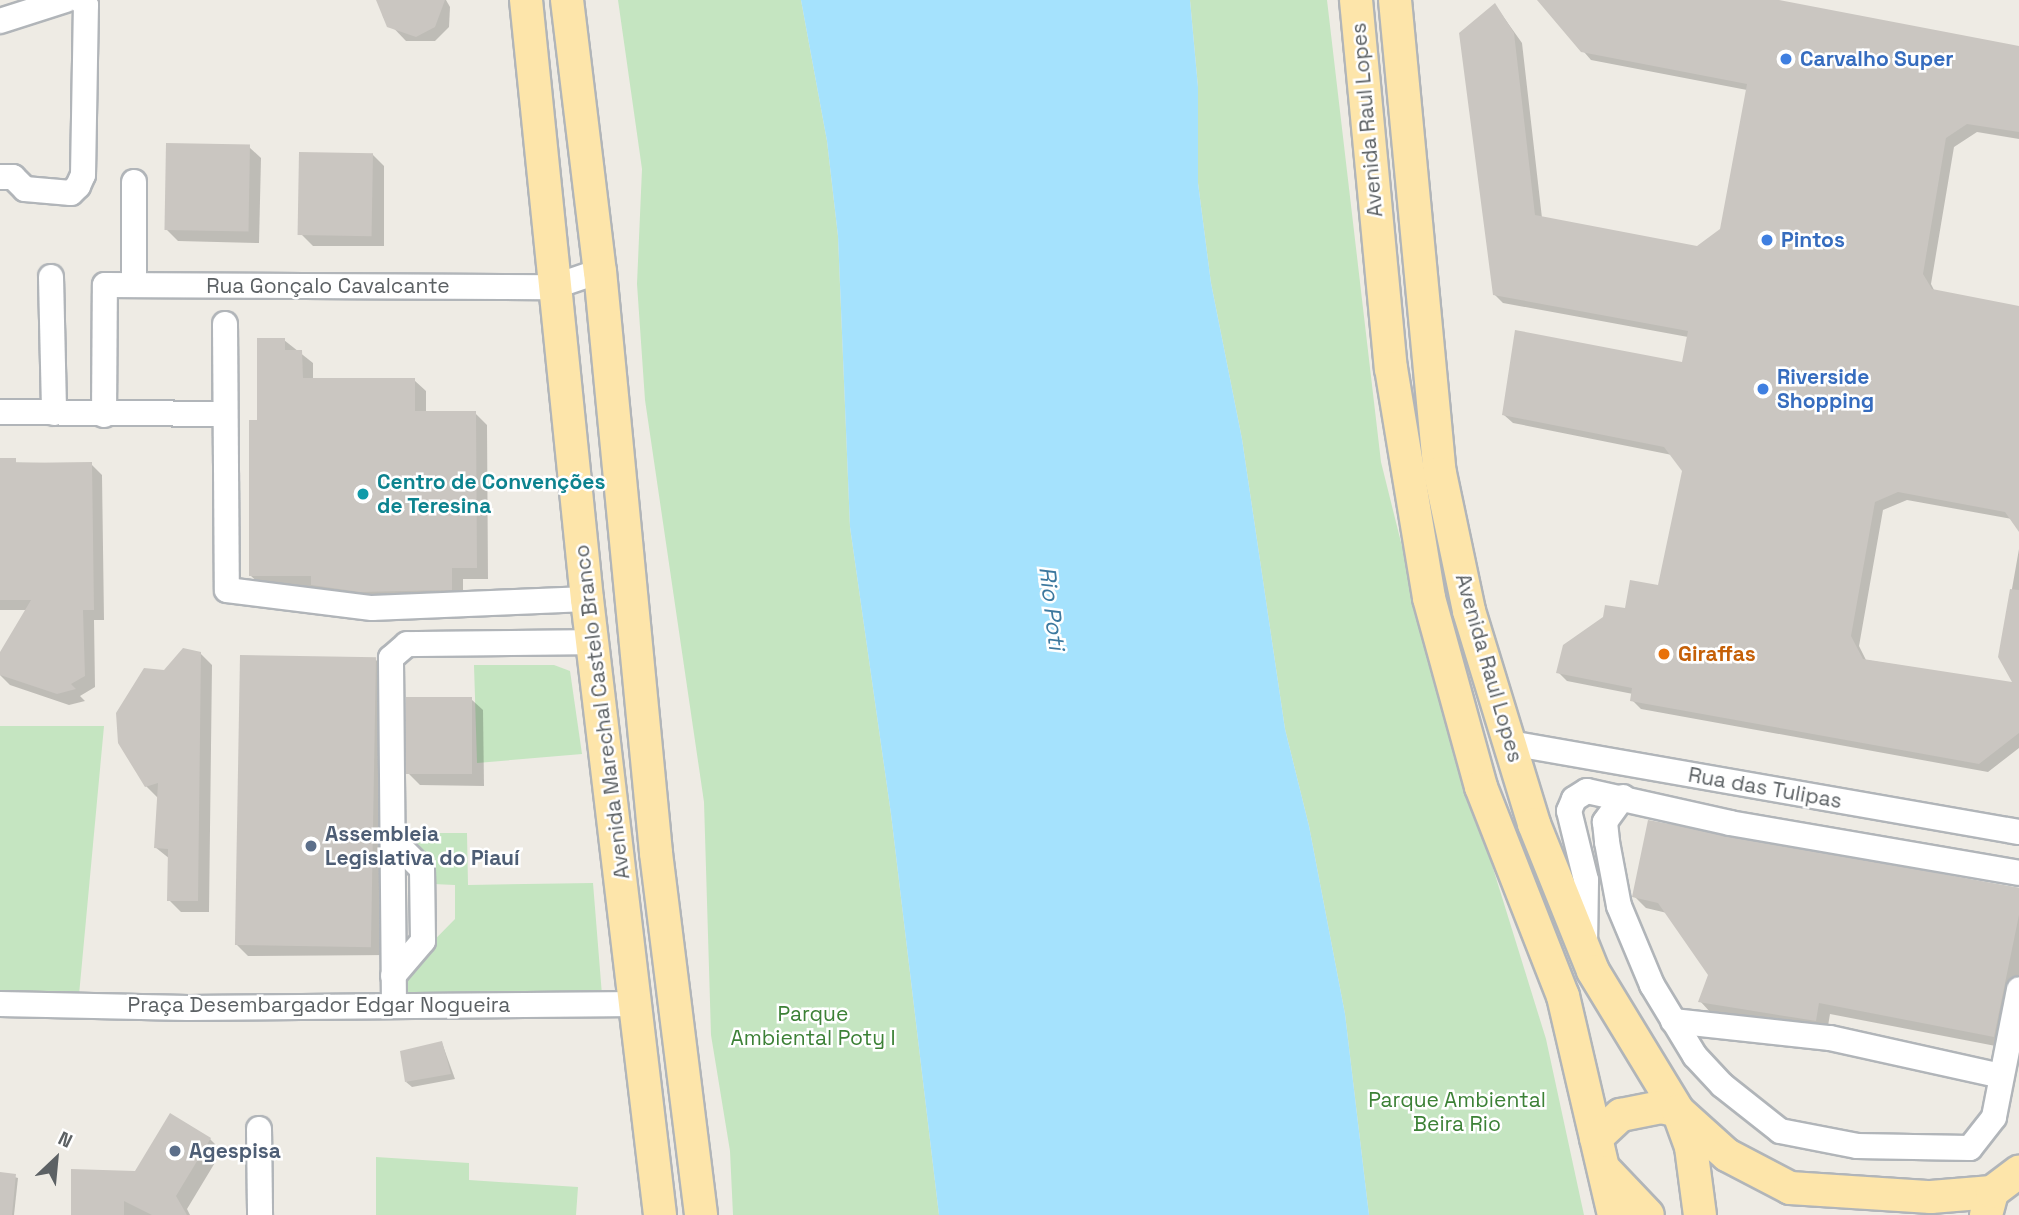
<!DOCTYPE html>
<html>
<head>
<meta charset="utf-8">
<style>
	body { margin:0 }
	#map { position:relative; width:2019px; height:1215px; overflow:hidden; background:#eeebe4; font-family:"Space Grotesk",sans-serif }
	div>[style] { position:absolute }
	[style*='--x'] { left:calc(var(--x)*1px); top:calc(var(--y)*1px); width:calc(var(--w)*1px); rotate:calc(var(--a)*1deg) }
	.green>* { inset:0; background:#c5e5c1 }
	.water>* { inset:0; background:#a5e2fd }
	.shadow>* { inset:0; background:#0003 }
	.building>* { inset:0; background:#cac6c1; transform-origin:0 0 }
	.roads { filter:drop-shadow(2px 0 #b1b5b9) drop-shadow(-2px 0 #b1b5b9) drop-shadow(0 2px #b1b5b9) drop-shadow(0 -2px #b1b5b9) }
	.minor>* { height:24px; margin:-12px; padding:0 12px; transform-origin:12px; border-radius:12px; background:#fff }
	.major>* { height:32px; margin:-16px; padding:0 16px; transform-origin:16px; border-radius:16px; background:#fde5aa }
	.dots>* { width:19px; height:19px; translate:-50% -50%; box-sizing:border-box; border:4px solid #fff; border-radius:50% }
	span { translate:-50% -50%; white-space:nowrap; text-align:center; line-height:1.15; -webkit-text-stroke:5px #fff; paint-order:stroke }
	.shop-label { font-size:21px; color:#366cbe; font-weight:700 }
	.left { translate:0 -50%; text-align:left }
	.street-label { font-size:21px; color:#5c6164 }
	.culture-label { font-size:21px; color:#0d838f; font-weight:700 }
	.food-label { font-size:21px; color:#c56008; font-weight:700 }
	.service-label { font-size:21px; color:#4e5e75; font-weight:700 }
	.park-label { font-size:21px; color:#3c8136 }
	.water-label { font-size:23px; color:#3c789e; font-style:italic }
	.north { position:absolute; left:21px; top:1124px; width:70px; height:70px; -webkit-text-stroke:5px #fff; paint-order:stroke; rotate:26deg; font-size:19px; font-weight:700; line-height:28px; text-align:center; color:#5c6164 }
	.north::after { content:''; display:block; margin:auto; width:24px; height:32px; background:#5c6164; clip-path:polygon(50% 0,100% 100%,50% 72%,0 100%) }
</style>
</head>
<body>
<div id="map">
	<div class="green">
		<i style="clip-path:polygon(618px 0,801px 0,827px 141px,838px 236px,850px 527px,891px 814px,939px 1215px,733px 1215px,730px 1151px,711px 1035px,704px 802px,645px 400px,637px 284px,642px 169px)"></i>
		<i style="clip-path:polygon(1190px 0,1327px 0,1381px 462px,1438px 691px,1546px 1039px,1584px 1215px,1369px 1215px,1345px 1014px,1309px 826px,1285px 729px,1242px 439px,1211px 283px,1198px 183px,1198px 87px)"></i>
		<i style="clip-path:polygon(474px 665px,554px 665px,570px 671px,582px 754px,477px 763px)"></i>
		<i style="clip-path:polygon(0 726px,104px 726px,79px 995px,0 994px)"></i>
		<i style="clip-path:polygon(394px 833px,467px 833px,468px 885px,593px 883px,602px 995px,397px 997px,397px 978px,455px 919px,455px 885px,433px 884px)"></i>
		<i style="clip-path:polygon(376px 1157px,469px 1163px,469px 1180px,578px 1187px,576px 1215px,376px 1215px)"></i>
	</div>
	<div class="water">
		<i style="clip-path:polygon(801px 0,1190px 0,1198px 87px,1198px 183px,1211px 283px,1242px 439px,1285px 729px,1309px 826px,1345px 1014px,1369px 1215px,939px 1215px,891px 814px,850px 527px,838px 236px,827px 141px)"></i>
	</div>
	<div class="shadow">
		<i style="clip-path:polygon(381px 0,446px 0,450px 7px,449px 27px,435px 41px,406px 41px,383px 17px)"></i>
		<i style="clip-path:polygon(1539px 0,1770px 0,2019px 47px,2019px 139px,1977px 132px,1954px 147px,1931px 284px,1935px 292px,2019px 307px,2019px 529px,2012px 519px,1907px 500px,1883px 510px,1859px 646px,1866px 660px,2016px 684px,2000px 657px,2019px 549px,2019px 748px,1988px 772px,1641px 709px,1632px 700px,1633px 694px,1567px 681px,1558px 672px,1626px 610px,1660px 587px,1684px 471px,1672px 455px,1513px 423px,1504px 415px,1683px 364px,1688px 337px,1503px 303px,1494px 294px,1495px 5px,1522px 43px,1542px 218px,1698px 248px,1722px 230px,1747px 90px,1591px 60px)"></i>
		<i style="clip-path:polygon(249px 147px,261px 158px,259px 243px,178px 241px,166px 229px)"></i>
		<i style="clip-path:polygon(372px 154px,384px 166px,384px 246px,313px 246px,301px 234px)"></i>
		<i style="clip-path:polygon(284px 340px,313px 363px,313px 380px,414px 380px,426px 391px,426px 413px,475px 413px,487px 425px,488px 579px,463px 579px,463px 601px,325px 596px,316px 587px,263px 587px,251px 576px,258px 422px)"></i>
		<i style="clip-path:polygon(0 462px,91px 464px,102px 475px,104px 620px,94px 620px,95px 687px,80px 696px,85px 701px,69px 705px,10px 685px,0 675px,0 655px,27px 610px,0 610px)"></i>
		<i style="clip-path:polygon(200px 653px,212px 665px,209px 912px,181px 912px,169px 900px,170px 859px,155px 847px,159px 799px,146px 786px,165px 671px)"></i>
		<i style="clip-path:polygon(375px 659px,387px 671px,390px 955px,248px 956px,236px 944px)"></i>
		<i style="clip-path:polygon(471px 699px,483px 710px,484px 786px,420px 785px,409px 774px)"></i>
		<i style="clip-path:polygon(1727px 839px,2019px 888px,2019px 981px,2006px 1048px,1830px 1014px,1827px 1032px,1711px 1013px,1700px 1001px,1710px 975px,1667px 913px,1646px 908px,1634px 896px)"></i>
		<i style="clip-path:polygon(442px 1043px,455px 1079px,412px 1087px,406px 1082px)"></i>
		<i style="clip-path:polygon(210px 1139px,222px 1151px,187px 1209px,190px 1215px,73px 1215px,136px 1172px)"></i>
		<i style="clip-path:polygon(0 1173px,18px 1178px,14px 1215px,0 1215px)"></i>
	</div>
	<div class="building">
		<i style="clip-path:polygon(376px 0,445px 0,435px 27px,416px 37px,387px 27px)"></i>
		<i style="clip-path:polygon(1537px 0,1779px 0,2019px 46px,2019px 132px,1967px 124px,1946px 138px,1923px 274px,1932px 289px,2019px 306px,2019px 532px,2005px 512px,1898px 492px,1875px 502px,1851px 636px,1863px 659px,2012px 682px,1998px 657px,2010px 589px,2019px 590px,2019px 733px,1979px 764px,1630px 701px,1632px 688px,1556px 673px,1563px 645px,1603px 617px,1605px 605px,1625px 608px,1630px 580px,1658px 585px,1682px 471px,1664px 447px,1502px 415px,1515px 330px,1682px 362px,1688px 331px,1493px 295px,1459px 33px,1495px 3px,1514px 33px,1535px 215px,1697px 246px,1720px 229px,1747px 84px,1581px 52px)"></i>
		<i style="left:166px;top:143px;width:84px;height:87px;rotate:1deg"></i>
		<i style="left:299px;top:152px;width:74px;height:83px;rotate:1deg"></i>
		<i style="clip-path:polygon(257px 338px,285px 338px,285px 350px,302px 350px,303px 378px,415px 378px,415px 411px,476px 411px,477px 568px,452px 568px,452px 590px,360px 592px,311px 585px,311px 576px,249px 576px,249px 420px,257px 420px)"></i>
		<i style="clip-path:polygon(0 458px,16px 458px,16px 463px,92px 462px,94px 610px,83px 610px,85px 676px,71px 684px,76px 689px,57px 694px,0 675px,0 652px,31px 600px,0 600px)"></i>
		<i style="clip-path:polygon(183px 648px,201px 652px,198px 901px,167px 901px,168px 849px,154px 848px,158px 783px,145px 787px,118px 743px,116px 713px,144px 668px,164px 670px)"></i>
		<i style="left:240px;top:655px;width:136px;height:290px;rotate:1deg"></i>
		<i style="left:406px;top:697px;width:66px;height:77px"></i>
		<i style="clip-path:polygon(1648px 820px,2019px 888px,2019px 915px,1994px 1037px,1819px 1003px,1816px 1021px,1698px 1002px,1708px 975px,1658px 903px,1632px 897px)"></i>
		<i style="clip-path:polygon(442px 1041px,451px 1074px,405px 1082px,400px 1051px)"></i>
		<i style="clip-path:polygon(170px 1113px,211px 1138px,176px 1196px,187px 1215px,152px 1215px,124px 1201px,124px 1215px,71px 1215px,71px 1169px,135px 1171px)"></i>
		<i style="clip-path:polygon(0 1172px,16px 1174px,12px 1215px,0 1215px)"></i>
	</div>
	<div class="roads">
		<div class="minor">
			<i style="--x:0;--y:21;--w:69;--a:-17.7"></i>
			<i style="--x:0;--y:177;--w:13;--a:0"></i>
			<i style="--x:13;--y:177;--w:17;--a:45"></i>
			<i style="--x:25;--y:189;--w:46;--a:5"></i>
			<i style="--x:71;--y:193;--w:10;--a:-45"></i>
			<i style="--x:78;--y:186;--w:12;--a:-66"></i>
			<i style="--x:83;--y:175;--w:170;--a:-89"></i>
			<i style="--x:86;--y:5;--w:8;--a:-140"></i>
			<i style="--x:51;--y:277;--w:136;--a:88.7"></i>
			<i style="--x:134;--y:284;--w:102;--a:-90"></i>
			<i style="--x:225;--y:324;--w:266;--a:89.6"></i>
			<i style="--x:227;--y:590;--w:146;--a:7.1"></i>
			<i style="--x:372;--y:608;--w:215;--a:-2.4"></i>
			<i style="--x:0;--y:412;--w:225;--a:0.5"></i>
			<i style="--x:104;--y:415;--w:130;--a:-89.6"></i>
			<i style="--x:105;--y:285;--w:448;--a:0.3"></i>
			<i style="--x:553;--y:287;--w:50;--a:-18.8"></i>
			<i style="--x:1510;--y:743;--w:517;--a:9.92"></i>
			<i style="--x:1623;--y:797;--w:31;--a:126"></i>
			<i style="--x:1605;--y:822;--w:20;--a:84"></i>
			<i style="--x:1607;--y:842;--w:65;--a:79.4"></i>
			<i style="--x:1619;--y:906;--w:86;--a:67.3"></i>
			<i style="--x:1652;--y:985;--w:83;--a:58.8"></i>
			<i style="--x:1695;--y:1056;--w:40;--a:47"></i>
			<i style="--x:1722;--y:1085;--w:74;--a:38.4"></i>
			<i style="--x:1780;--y:1131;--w:78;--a:11"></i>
			<i style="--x:1857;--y:1146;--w:113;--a:1"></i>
			<i style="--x:1970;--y:1148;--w:39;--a:-52"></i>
			<i style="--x:1994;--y:1117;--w:130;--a:-78.9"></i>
			<i style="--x:392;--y:839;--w:42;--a:45"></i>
			<i style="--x:422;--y:869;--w:72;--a:89.2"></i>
			<i style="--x:423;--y:941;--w:46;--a:130.6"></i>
			<i style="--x:1585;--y:945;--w:65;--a:-89.1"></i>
			<i style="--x:1586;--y:880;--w:71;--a:-103.8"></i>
			<i style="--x:1569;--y:811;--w:13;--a:-67"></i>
			<i style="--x:1574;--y:799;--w:15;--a:-32"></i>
			<i style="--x:1587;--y:791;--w:147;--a:12.6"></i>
			<i style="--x:1730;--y:823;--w:293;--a:9.8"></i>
			<i style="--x:0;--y:1004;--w:188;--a:1.2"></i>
			<i style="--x:188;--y:1008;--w:450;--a:-0.5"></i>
			<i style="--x:394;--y:1005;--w:347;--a:-90.5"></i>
			<i style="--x:391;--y:658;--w:21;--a:-41"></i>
			<i style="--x:407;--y:644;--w:185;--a:-0.6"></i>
			<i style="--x:1673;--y:1021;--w:158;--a:6.2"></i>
			<i style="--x:1830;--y:1038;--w:175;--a:12.5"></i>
			<i style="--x:259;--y:1129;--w:86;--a:89.3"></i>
		</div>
		<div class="major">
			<i style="--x:526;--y:0;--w:602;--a:84.19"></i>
			<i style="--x:587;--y:599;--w:620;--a:83.24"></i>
			<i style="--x:567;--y:0;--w:273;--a:83.1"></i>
			<i style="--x:600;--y:271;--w:585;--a:84.5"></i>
			<i style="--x:656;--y:853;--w:365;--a:82.9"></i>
			<i style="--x:1356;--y:0;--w:370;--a:84.6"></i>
			<i style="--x:1391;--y:368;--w:233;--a:80.6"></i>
			<i style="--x:1429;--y:598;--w:196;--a:74.6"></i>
			<i style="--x:1481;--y:787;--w:225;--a:68.6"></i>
			<i style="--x:1563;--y:996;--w:225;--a:76.9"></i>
			<i style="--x:1395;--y:0;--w:475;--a:84.6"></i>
			<i style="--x:1440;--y:473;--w:141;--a:78.1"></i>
			<i style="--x:1469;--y:611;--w:223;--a:73"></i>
			<i style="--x:1534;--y:824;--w:158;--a:68.1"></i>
			<i style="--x:1593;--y:971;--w:164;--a:58.7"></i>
			<i style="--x:1678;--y:1111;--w:38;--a:70"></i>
			<i style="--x:1691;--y:1147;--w:69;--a:82.5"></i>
			<i style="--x:1596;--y:1138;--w:34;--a:-43"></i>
			<i style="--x:1621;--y:1115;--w:41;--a:-11.3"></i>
			<i style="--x:1661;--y:1107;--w:17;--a:13"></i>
			<i style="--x:1678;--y:1111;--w:66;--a:41.9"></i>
			<i style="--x:1727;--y:1155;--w:71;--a:27.6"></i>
			<i style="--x:1790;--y:1188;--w:141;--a:3.7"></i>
			<i style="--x:1931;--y:1197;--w:61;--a:-4.7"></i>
			<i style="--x:1607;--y:1172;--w:59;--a:46.4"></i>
			<i style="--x:1986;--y:1215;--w:24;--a:-75"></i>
			<i style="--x:1992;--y:1192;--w:34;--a:-37"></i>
		</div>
	</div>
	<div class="dots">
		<i style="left:1786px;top:59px;background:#3f7fe0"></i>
		<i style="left:1767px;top:240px;background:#3f7fe0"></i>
		<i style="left:1763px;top:389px;background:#3f7fe0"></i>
		<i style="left:363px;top:494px;background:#0f9aa8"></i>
		<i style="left:1664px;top:654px;background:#e8710a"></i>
		<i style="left:311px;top:846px;background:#5c6f8a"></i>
		<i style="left:175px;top:1151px;background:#5c6f8a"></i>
	</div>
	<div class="shop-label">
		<span class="left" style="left:1800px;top:59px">Carvalho Super</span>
		<span class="left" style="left:1781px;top:240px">Pintos</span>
		<span class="left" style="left:1777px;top:389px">Riverside<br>Shopping</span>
	</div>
	<div class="street-label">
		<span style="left:1367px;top:120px;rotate:-95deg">Avenida Raul Lopes</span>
		<span style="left:328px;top:286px">Rua Gonçalo Cavalcante</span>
		<span style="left:1489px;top:668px;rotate:74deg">Avenida Raul Lopes</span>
		<span style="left:602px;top:712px;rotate:-97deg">Avenida Marechal Castelo Branco</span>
		<span style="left:1765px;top:788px;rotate:10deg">Rua das Tulipas</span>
		<span style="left:319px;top:1005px">Praça Desembargador Edgar Nogueira</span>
	</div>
	<div class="culture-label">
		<span class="left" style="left:377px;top:494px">Centro de Convenções<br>de Teresina</span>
	</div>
	<div class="food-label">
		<span class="left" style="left:1678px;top:654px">Giraffas</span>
	</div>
	<div class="service-label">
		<span class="left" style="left:325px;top:846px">Assembleia<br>Legislativa do Piauí</span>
		<span class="left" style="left:189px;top:1151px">Agespisa</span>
	</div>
	<div class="park-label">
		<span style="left:813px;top:1026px">Parque<br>Ambiental Poty I</span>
		<span style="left:1457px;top:1112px">Parque Ambiental<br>Beira Rio</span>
	</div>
	<div class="water-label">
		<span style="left:1052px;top:608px;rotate:83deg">Rio Poti</span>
	</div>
	<div class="north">N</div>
</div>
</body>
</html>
